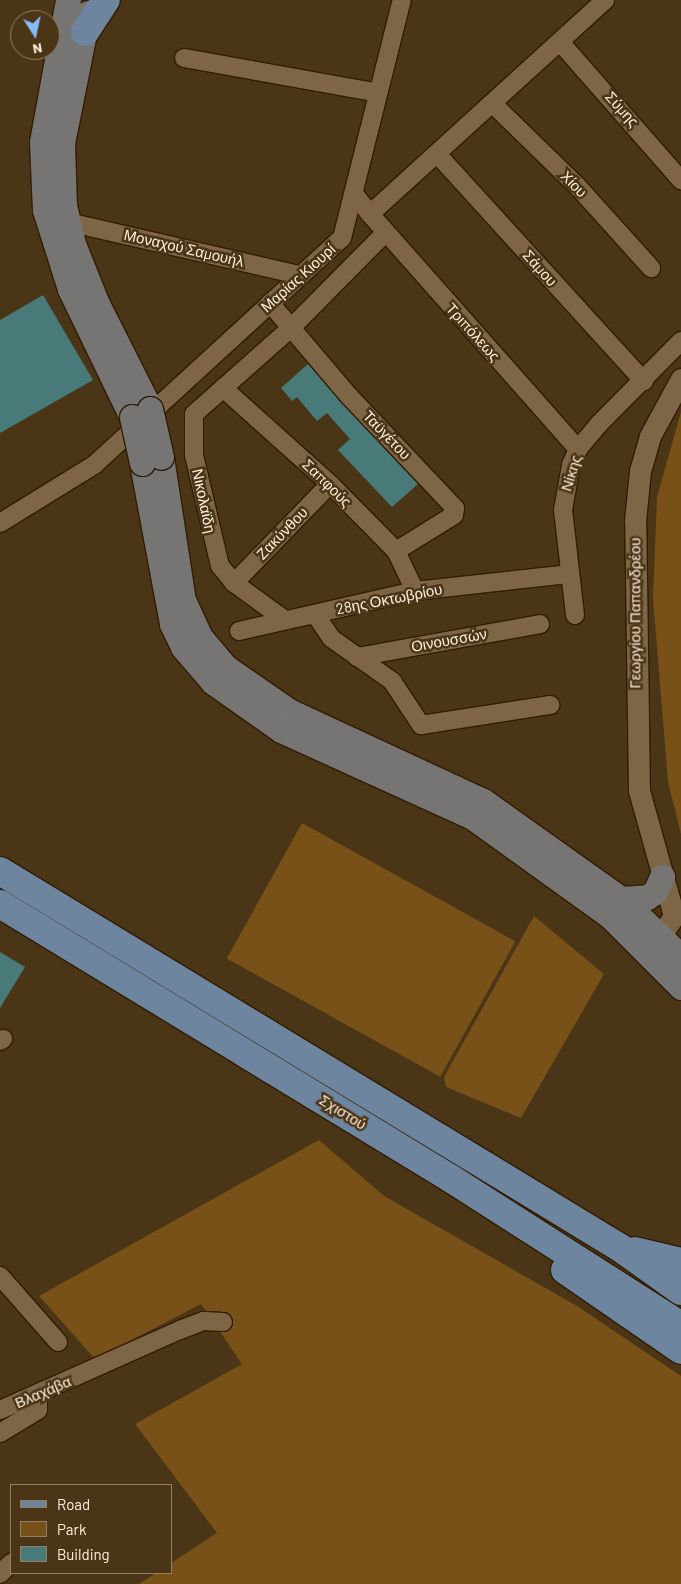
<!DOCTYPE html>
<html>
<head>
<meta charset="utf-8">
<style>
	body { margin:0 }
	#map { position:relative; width:681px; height:1584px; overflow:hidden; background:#4b3517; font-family:Barlow,sans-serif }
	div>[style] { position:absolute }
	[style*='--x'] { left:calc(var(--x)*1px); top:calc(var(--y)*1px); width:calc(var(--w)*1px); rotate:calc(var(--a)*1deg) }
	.green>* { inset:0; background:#775117; transform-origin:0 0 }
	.building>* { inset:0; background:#477a78 }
	.roads { filter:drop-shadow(1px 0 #311c00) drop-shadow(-1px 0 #311c00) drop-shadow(0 1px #311c00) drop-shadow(0 -1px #311c00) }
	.minor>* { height:18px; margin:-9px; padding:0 9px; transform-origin:9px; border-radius:9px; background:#7e6546 }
	.tertiary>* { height:21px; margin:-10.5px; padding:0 10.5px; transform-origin:10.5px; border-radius:10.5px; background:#7e6546 }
	.secondary>* { height:25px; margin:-12.5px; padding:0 12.5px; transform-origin:12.5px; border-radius:12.5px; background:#767573 }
	.primary>* { height:28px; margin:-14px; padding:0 14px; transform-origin:14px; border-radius:14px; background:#6e859f }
	.bridges { filter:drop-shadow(1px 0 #311c00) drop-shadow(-1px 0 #311c00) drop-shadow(0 1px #311c00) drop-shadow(0 -1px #311c00) }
	.secondary-bridge>* { height:25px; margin:-12.5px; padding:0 12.5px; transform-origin:12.5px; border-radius:12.5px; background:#767573 }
	span { translate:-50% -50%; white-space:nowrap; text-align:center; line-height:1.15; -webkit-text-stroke:5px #4b3517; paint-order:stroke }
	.street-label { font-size:15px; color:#fdefde }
	.legend { position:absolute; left:10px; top:1484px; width:162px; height:90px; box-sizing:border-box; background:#4b3517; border:1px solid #927f67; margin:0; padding:6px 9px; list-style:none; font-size:15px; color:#fdefde }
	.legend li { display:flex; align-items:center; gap:10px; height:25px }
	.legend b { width:25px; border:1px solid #927f67 }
	.north { position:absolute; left:10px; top:10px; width:50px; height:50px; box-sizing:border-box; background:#4b3517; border:1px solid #927f67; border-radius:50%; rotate:170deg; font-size:14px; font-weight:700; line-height:20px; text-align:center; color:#fdefde }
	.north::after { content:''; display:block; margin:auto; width:18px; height:22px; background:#85bbfb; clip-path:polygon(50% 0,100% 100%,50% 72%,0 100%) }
</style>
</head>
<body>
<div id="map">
	<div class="green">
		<i style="clip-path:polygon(681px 412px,681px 834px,668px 782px,653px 598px,657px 497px)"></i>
		<i style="left:302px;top:823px;width:244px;height:155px;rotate:29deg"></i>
		<i style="clip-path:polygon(534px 916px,604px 974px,521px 1118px,446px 1087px,444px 1077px)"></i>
		<i style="clip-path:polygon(319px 1140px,384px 1196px,577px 1306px,681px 1376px,681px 1584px,139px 1584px,156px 1573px,171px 1573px,171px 1563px,217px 1533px,135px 1424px,242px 1364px,201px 1304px,95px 1359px,39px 1296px)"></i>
	</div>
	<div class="building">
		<i style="clip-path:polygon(43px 295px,93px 380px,0 433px,0 320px)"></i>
		<i style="clip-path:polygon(308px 364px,418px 484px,392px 507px,338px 450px,350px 439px,327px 413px,317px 421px,297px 397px,292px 401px,281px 388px)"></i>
		<i style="clip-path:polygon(0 952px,25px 967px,0 1008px)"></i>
	</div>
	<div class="roads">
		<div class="minor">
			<i style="--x:560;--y:42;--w:184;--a:48.8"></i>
			<i style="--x:184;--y:58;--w:197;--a:10.2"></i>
			<i style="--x:493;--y:104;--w:120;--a:44.3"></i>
			<i style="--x:579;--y:188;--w:108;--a:48"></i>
			<i style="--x:438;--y:155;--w:306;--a:47.7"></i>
			<i style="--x:355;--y:195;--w:24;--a:52"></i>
			<i style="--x:370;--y:214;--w:318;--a:-42.3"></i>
			<i style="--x:370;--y:214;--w:314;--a:48.5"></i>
			<i style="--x:68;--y:222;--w:237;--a:12.9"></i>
			<i style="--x:270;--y:303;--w:121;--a:49.7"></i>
			<i style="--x:348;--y:395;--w:156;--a:46.6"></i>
			<i style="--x:455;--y:508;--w:7;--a:98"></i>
			<i style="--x:454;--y:515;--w:68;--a:148.2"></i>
			<i style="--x:223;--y:388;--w:144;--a:41.9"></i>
			<i style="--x:330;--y:484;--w:94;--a:45.4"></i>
			<i style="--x:396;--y:551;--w:44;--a:64.6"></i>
			<i style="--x:0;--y:523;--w:110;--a:-31.7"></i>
			<i style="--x:94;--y:465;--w:336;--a:-42.5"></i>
			<i style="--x:342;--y:238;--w:245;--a:-75.9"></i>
			<i style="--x:234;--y:583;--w:138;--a:-45.9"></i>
			<i style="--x:315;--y:614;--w:29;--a:56"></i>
			<i style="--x:331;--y:638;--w:75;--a:35.2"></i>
			<i style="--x:392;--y:681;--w:53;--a:56.6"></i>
			<i style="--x:421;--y:725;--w:131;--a:-8.8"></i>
			<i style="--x:575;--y:615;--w:106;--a:-96.5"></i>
			<i style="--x:563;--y:510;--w:46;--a:-79.9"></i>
			<i style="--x:571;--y:465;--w:17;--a:-66"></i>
			<i style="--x:578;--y:449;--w:33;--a:-50"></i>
			<i style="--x:599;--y:424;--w:117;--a:-45.3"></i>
			<i style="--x:285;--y:620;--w:63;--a:-144"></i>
			<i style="--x:234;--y:583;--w:22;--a:-129"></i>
			<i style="--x:220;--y:566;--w:114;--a:-103.2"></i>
			<i style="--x:194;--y:455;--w:41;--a:-90"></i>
			<i style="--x:194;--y:414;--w:131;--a:-41.6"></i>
			<i style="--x:292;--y:327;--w:131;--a:-45.3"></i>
			<i style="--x:239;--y:631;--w:180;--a:-12.8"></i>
			<i style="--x:415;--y:591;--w:156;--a:-6.3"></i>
			<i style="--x:357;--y:657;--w:186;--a:-10.2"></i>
			<i style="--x:0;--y:1041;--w:4;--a:-34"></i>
			<i style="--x:0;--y:1276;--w:88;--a:48.7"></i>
			<i style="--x:0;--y:1410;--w:197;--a:-24"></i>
			<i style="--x:180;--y:1330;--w:26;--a:-21"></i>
			<i style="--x:204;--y:1321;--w:19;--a:3"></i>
			<i style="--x:0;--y:1433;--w:44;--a:-31.2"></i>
			<i style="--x:38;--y:1410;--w:17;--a:-90"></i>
			<i style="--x:0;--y:1574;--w:16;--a:-45"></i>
		</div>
		<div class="tertiary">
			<i style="--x:661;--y:935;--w:23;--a:-56"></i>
			<i style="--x:674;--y:916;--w:130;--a:-105.6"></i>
			<i style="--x:639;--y:791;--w:270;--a:-90.8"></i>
			<i style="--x:635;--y:521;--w:50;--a:-84.3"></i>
			<i style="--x:640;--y:471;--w:36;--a:-74"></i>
			<i style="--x:650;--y:436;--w:65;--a:-61.5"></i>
		</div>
		<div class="secondary">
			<i style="--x:68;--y:0;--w:144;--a:100.4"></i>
			<i style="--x:42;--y:142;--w:68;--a:87.5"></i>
			<i style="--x:45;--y:210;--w:83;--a:72.4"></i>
			<i style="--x:70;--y:289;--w:142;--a:64.2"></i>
			<i style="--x:88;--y:13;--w:133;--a:101.3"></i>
			<i style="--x:62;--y:143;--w:62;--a:88.2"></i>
			<i style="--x:64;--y:205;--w:40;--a:77"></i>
			<i style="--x:73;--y:244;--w:65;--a:68.2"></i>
			<i style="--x:97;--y:304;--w:118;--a:63.2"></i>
			<i style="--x:161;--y:457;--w:145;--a:81.3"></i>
			<i style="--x:183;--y:600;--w:41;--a:65.3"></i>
			<i style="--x:200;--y:637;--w:39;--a:50"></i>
			<i style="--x:225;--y:667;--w:78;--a:34.5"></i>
			<i style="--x:289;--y:711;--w:214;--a:24.9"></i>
			<i style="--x:483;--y:801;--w:169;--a:35.4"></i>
			<i style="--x:621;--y:899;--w:83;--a:44"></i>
			<i style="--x:142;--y:463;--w:164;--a:79.4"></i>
			<i style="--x:172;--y:624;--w:25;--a:64"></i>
			<i style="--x:183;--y:647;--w:46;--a:49.4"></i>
			<i style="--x:213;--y:682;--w:83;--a:35.2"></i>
			<i style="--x:281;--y:730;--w:209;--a:24.4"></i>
			<i style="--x:471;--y:816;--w:170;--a:35.7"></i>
			<i style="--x:609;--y:915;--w:102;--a:45"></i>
			<i style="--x:621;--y:899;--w:26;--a:-4"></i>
			<i style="--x:647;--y:897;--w:9;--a:-32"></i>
			<i style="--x:655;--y:892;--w:17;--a:-65"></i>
		</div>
		<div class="primary">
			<i style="--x:85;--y:32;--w:38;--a:-57"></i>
			<i style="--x:0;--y:871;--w:724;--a:31.28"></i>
			<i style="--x:619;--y:1247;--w:76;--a:35.4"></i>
			<i style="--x:0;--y:904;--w:527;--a:31.34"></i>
			<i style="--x:450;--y:1178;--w:274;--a:32.6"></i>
			<i style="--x:635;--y:1251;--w:47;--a:13.4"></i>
			<i style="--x:565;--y:1270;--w:141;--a:34.6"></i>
		</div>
	</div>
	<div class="bridges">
		<div class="secondary-bridge">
			<i style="--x:150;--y:409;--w:49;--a:77.1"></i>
			<i style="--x:132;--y:417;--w:47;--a:77.7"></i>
		</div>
	</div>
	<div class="street-label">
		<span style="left:622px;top:109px;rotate:48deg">Σύμης</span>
		<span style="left:574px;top:184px;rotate:46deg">Χίου</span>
		<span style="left:184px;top:248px;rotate:13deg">Μοναχού Σαμουήλ</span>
		<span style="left:540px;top:268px;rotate:48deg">Σάμου</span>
		<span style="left:298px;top:278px;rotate:-42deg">Μαρίας Κιουρί</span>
		<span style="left:473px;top:332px;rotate:48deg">Τριπόλεως</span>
		<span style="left:387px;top:435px;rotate:46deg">Ταϋγέτου</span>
		<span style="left:571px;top:473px;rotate:-73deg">Νίκης</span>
		<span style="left:327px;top:483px;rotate:44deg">Σαπφούς</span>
		<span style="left:204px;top:501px;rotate:78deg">Νικολαϊδη</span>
		<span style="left:282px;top:533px;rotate:-46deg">Ζακύνθου</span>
		<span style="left:389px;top:599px;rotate:-11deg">28ης Οκτωβρίου</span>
		<span style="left:635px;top:613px;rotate:-90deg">Γεωργίου Παπανδρέου</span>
		<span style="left:449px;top:640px;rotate:-10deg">Οινουσσών</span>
		<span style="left:343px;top:1112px;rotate:32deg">Σχιστού</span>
		<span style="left:43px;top:1392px;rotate:-23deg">Βλαχάβα</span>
	</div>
	<ul class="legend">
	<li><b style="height:6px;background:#6e859f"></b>Road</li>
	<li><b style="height:14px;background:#775117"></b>Park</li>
	<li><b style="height:14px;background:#477a78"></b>Building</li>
	</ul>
	<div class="north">N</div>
</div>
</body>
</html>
